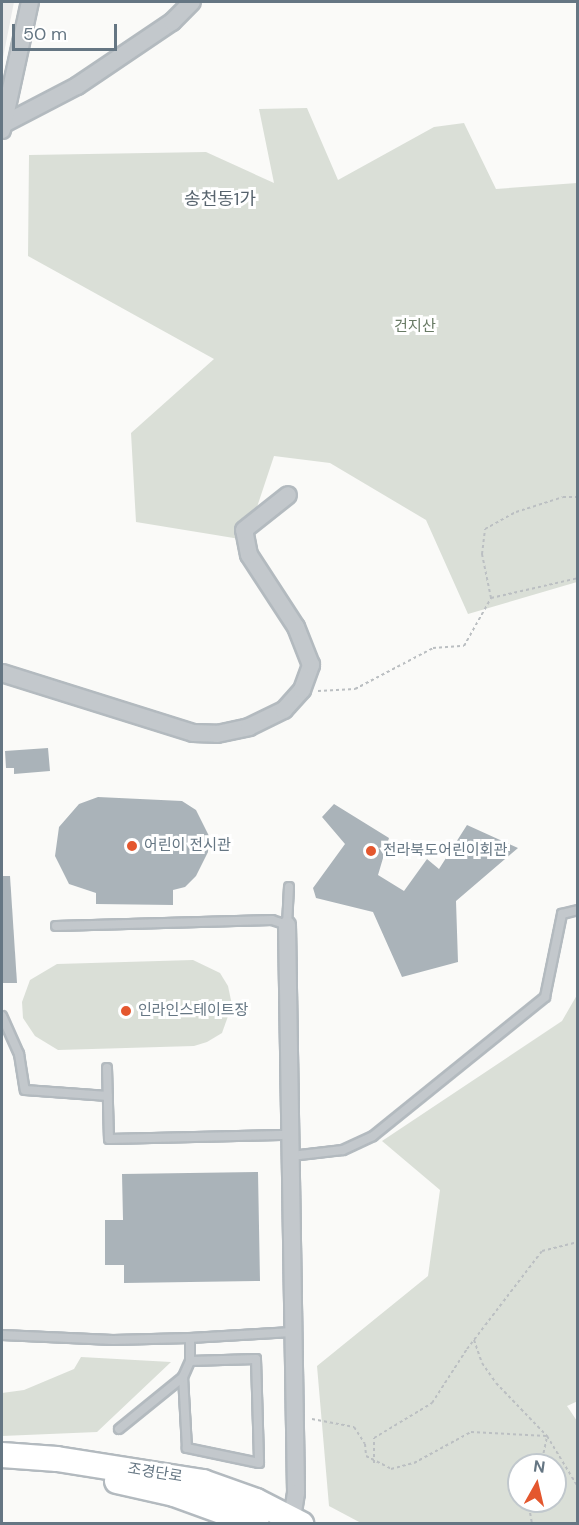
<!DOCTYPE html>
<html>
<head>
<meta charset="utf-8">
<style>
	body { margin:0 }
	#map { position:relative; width:579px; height:1525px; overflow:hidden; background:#fafaf8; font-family:"DM Sans","Noto Sans KR",sans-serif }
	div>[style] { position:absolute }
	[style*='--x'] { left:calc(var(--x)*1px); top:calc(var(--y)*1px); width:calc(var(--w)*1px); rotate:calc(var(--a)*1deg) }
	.built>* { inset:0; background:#e8e9e9 }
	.green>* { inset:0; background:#dadfd7 }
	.building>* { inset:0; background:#aab3b9 }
	.path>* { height:2px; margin-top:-1px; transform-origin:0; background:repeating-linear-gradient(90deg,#bbbfc2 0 3px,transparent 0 6px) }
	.roads { filter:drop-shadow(2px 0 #b3babf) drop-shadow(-2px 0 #b3babf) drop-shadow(0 2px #b3babf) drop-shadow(0 -2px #b3babf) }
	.lane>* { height:8px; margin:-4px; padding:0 4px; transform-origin:4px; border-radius:4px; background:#c3c8cc }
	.street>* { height:16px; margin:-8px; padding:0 8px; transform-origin:8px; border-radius:8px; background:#c3c8cc }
	.secondary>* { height:24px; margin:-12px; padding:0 12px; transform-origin:12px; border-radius:12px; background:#fff }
	.dots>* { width:16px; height:16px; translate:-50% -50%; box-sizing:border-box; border:3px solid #fff; border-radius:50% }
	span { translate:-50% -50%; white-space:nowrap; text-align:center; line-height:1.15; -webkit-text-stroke:6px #fff; paint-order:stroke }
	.park-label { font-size:15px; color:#687a64 }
	.poi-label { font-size:15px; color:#657683 }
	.left { translate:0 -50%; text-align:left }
	.street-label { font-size:15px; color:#657683 }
	.quarter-label { font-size:18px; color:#57646e }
	.frame { position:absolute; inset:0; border:3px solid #657683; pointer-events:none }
	.north { position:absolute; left:507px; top:1453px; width:60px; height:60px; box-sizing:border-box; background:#fff; border:2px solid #c1c8cd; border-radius:50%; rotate:8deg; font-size:16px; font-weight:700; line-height:24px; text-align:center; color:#657683 }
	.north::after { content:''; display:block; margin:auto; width:21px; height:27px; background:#e4572e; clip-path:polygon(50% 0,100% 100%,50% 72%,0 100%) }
	.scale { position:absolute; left:12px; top:24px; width:105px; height:27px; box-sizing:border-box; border:3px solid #657683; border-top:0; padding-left:8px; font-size:18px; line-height:21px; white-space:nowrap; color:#657683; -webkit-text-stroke:4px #fff; paint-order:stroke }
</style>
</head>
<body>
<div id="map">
	<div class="built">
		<i style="clip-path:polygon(2px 2px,14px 2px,2px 63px)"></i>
	</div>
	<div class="green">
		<i style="clip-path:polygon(307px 108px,338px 180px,434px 127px,464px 123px,496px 189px,577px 183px,577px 582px,468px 614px,426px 520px,330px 463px,274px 456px,246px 540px,136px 522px,131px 433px,214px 359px,28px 256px,29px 155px,206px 152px,274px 183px,259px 109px)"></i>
		<i style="clip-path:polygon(193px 960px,220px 973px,228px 986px,232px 1005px,222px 1033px,207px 1042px,194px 1046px,58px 1050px,35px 1036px,23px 1018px,22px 1002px,30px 980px,57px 964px)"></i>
		<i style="clip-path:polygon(evenodd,577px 995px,578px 1401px,567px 1406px,577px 1421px,577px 1523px,361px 1523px,329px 1506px,317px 1366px,428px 1276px,440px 1190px,382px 1141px,562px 1021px,577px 995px,519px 1465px,555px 1465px,555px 1501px,519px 1501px,519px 1465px)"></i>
		<i style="clip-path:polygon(81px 1357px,171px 1362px,97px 1432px,2px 1436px,2px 1393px,24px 1390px,74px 1369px)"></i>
	</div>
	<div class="building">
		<i style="clip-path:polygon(48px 748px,50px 771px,14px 774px,14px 768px,6px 768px,5px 751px)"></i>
		<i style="clip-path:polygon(98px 797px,182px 801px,196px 810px,209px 836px,208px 852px,196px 876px,185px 887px,173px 890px,173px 905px,96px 904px,96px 893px,69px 884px,55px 856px,59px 827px,79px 804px)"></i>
		<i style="clip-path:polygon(334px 804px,389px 838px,378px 875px,404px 891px,427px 859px,439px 869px,467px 825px,518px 848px,456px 901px,458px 962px,402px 977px,373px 912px,316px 898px,313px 888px,345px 844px,322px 817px)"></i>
		<i style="clip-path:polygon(2px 876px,10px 876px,17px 983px,2px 983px)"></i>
		<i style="clip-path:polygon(258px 1172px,260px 1281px,124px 1283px,124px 1265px,105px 1265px,105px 1220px,123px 1220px,122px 1174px)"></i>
	</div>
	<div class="path">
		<i style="--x:491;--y:598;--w:89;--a:-12.9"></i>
		<i style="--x:318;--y:691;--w:37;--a:-3"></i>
		<i style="--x:355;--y:689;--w:88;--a:-27.7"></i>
		<i style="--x:433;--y:648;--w:31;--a:-4"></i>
		<i style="--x:464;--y:646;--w:55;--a:-60.6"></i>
		<i style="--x:491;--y:598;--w:45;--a:-101.6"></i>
		<i style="--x:482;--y:554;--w:25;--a:-83"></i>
		<i style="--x:485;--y:529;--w:35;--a:-29"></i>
		<i style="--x:516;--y:512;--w:49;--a:-17.7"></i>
		<i style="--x:563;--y:497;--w:15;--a:0"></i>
		<i style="--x:474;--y:1340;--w:24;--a:71"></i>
		<i style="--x:482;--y:1363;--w:24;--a:55"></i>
		<i style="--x:496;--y:1383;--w:74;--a:46.1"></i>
		<i style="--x:547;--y:1436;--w:60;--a:58.7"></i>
		<i style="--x:312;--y:1419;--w:43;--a:10.8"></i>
		<i style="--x:354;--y:1427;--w:20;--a:57"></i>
		<i style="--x:365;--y:1444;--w:12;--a:85"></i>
		<i style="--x:366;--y:1456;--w:28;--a:27"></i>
		<i style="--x:391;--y:1469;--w:24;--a:-15"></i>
		<i style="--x:414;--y:1463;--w:65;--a:-28.5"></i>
		<i style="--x:471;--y:1432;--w:76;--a:3"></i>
		<i style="--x:374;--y:1463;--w:25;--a:-90"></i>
		<i style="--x:374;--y:1438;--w:68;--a:-31.1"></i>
		<i style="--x:432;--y:1403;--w:64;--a:-57.1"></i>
		<i style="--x:467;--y:1349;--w:123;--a:-52.6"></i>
		<i style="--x:542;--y:1251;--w:37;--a:-14"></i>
		<i style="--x:541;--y:1465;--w:30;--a:-78"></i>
		<i style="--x:528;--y:1501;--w:23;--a:80"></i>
	</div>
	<div class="roads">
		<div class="lane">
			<i style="--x:56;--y:926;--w:216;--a:-1.6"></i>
			<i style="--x:272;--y:920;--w:16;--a:18"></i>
			<i style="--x:287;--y:925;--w:38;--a:-87"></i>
			<i style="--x:2;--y:1016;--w:42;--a:65.9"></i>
			<i style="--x:19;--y:1054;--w:36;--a:81"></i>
			<i style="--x:25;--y:1090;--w:83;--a:4.1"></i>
			<i style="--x:107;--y:1068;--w:71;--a:88.4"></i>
			<i style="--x:109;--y:1139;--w:182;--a:-1.3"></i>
			<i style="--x:291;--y:1156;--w:52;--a:-6.6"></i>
			<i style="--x:343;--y:1150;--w:33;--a:-25"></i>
			<i style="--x:373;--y:1136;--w:221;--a:-38.9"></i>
			<i style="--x:545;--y:997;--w:85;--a:-78.4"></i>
			<i style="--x:562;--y:914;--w:16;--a:-14"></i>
			<i style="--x:2;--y:1335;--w:111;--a:2.6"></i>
			<i style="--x:113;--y:1340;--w:77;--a:-1.5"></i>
			<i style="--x:190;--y:1361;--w:66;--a:-1.7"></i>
			<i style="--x:256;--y:1359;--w:104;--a:88.3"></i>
			<i style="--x:259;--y:1463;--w:74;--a:-168.2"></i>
			<i style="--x:187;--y:1448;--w:71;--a:-93.2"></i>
			<i style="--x:183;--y:1377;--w:17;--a:-66"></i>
			<i style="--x:190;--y:1361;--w:23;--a:-90"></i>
			<i style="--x:190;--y:1338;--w:102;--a:-3.4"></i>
			<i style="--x:119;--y:1429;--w:82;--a:-39.1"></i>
		</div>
		<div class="street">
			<i style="--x:2;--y:125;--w:85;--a:-27.5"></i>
			<i style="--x:77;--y:86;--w:115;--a:-34"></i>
			<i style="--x:172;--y:22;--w:28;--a:-45"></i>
			<i style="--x:2;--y:130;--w:131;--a:-77.7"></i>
			<i style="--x:2;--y:673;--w:200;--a:17.4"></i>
			<i style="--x:193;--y:733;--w:24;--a:2"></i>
			<i style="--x:217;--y:734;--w:33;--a:-12"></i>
			<i style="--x:249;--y:727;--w:39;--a:-26"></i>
			<i style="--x:284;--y:710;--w:27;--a:-48"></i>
			<i style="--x:302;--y:690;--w:27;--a:-70"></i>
			<i style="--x:311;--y:665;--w:41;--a:-111.5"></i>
			<i style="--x:296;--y:627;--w:86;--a:-123.1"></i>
			<i style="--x:249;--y:555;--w:25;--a:-101"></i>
			<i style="--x:244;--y:530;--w:56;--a:-38.5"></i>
			<i style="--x:287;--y:925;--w:568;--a:89.09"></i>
			<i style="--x:296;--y:1493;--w:31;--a:99"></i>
		</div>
		<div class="secondary">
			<i style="--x:2;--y:1455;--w:55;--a:4.2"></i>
			<i style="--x:57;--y:1459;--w:148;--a:9"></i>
			<i style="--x:203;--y:1482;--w:56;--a:19.7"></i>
			<i style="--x:256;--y:1501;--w:51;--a:27.1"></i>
			<i style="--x:117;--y:1481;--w:58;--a:12.8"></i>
			<i style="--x:174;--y:1494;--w:88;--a:19.9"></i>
		</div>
	</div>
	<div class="dots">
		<i style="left:132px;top:846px;background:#e4572e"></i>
		<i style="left:371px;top:851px;background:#e4572e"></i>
		<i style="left:126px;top:1011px;background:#e4572e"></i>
	</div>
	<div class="park-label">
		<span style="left:415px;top:327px">건지산</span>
	</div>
	<div class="poi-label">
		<span class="left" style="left:144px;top:846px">어린이 전시관</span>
		<span class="left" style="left:383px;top:851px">전라북도어린이회관</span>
		<span class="left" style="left:138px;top:1011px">인라인스테이트장</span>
	</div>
	<div class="street-label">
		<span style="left:155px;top:1473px;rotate:9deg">조경단로</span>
	</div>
	<div class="quarter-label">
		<span style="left:220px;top:199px">송천동1가</span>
	</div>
	<div class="frame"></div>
	<div class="north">N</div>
	<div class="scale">50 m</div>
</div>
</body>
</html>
